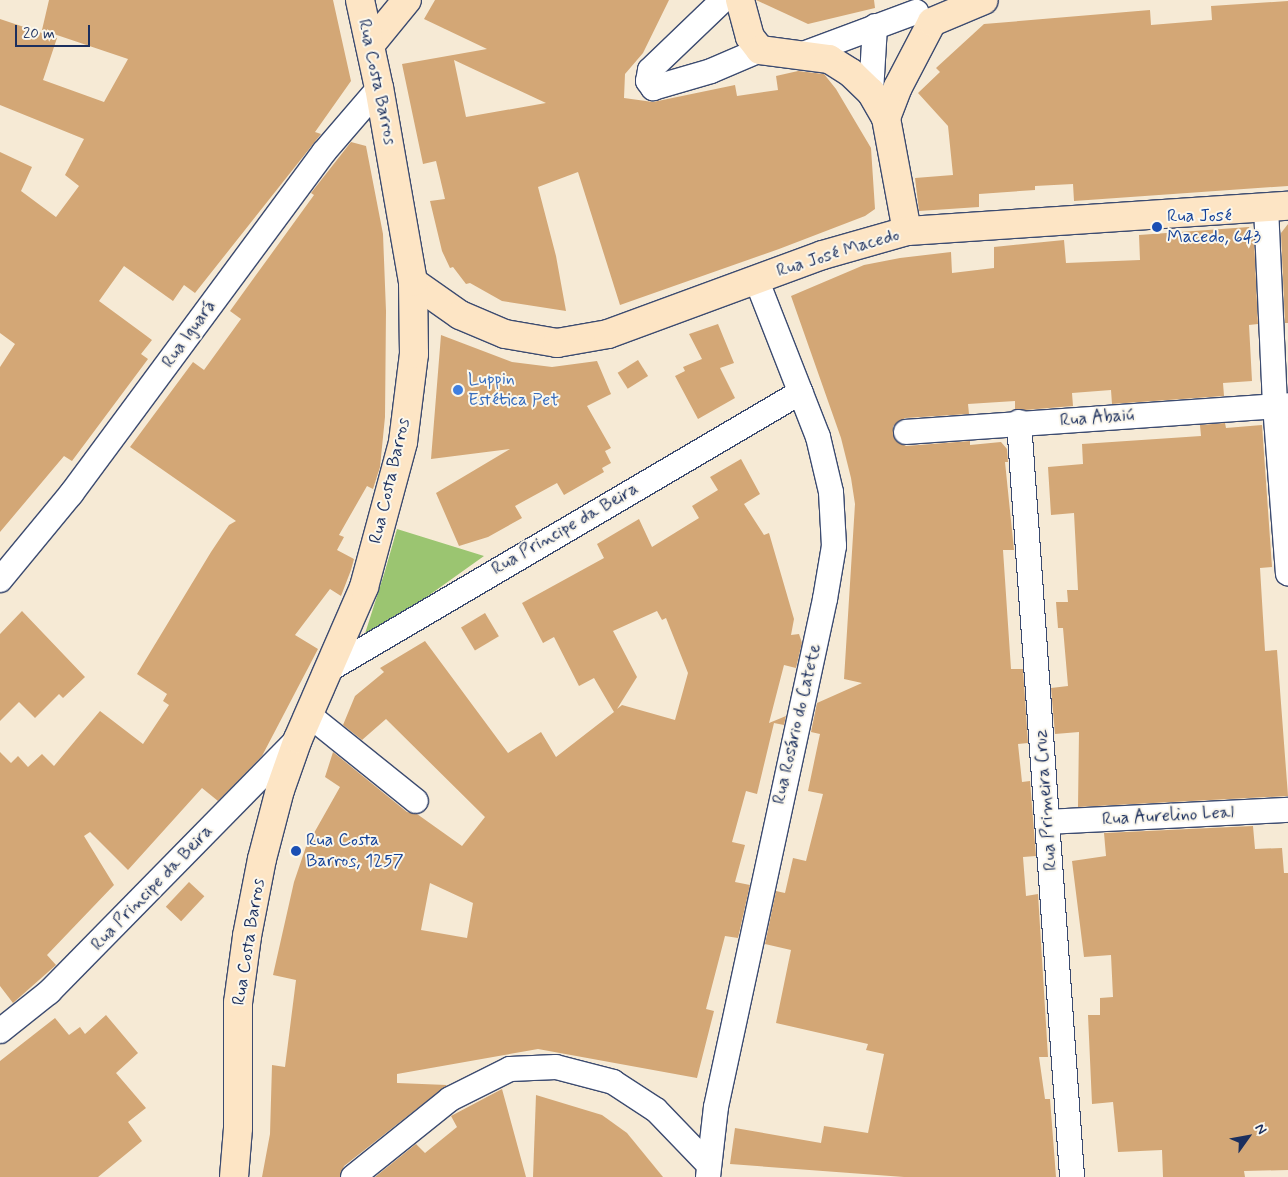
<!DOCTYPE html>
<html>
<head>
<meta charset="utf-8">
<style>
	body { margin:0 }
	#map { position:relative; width:1288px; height:1177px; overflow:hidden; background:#f6ead5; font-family:Mynerve,sans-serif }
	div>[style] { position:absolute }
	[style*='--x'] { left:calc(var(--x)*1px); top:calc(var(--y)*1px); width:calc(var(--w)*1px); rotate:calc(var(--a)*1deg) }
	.green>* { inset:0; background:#9bc571 }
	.building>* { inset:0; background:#d3a776; transform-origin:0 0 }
	.roads { filter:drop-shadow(1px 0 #3c4b70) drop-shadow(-1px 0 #3c4b70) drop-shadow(0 1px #3c4b70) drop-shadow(0 -1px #3c4b70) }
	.street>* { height:24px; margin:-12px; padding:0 12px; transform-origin:12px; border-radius:12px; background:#fff }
	.secondary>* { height:28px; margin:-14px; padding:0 14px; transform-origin:14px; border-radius:14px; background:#fde5c5 }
	.dots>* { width:14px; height:14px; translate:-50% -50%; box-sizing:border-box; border:2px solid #fbf7ec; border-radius:50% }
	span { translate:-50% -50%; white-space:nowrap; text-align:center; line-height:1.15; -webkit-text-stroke:4px #fbf7ec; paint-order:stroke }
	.street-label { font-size:18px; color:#1b2f5e }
	.transit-label { font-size:18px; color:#164399 }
	.left { translate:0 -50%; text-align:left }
	.shop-label { font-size:18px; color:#366cbe }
	.north { position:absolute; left:1223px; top:1112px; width:50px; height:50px; -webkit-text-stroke:4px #fbf7ec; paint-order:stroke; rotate:58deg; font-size:14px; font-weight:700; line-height:20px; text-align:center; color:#1b2f5e }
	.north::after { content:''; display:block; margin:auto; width:18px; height:22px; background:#1b2f5e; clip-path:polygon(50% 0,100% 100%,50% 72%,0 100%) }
	.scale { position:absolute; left:15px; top:25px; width:75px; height:22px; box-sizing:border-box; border:2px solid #1b2f5e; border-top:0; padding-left:6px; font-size:15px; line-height:18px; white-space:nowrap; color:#1b2f5e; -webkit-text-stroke:4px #fbf7ec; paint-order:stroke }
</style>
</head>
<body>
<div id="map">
	<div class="green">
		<i style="clip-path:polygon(397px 529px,484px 556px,362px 643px,385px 571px)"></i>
	</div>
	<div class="building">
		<i style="clip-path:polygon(49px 0,333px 0,351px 81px,315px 132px,321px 134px,195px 293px,184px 285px,173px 301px,124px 266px,99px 301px,152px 340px,141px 354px,148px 359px,72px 461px,64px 456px,0 532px,0 367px,15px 344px,0 333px,0 152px,32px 167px,21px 191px,56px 217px,79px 186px,65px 175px,84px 139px,0 105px,0 19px,57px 38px,43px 80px,104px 102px,128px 59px,42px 30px)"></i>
		<i style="clip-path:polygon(evenodd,435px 0,669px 0,643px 53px,625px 74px,624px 98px,653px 102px,735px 85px,737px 96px,778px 90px,776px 76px,798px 71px,824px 74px,836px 89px,871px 148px,875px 209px,865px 216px,779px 249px,620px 305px,578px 172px,538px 187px,556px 256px,566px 311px,502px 301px,470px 283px,466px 284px,453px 267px,450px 268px,442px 251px,430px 201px,445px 199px,436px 161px,423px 164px,402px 64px,487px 49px,424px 19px,435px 0,454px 60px,546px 103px,466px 117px,454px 60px)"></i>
		<i style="clip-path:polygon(756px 0,874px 0,875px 8px,808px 24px)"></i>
		<i style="clip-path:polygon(1288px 1px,1288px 186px,1074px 201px,1073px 184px,1035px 186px,1035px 190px,979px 194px,979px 207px,919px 211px,915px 178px,953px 175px,948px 126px,918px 93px,940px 72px,936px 68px,984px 24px,1150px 10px,1151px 25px,1212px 20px,1211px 6px)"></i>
		<i style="clip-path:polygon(351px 142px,366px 146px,383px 234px,386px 311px,385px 417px,380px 467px,373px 489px,367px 486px,339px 535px,344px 537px,337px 550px,354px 559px,351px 570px,341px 596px,330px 589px,295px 635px,318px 649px,262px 756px,218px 801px,202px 788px,128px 870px,90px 832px,84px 836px,114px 885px,47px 955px,56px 965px,13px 1003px,0 986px,0 752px,11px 763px,18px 756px,28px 767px,42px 754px,54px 766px,100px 711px,143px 744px,169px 705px,163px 701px,167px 694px,137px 674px,211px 552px,229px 525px,236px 521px,130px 447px,193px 362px,204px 370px,241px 319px,230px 311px,314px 195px,311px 193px)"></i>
		<i style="clip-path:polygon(1288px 224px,1288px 323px,1285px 323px,1281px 233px)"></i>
		<i style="clip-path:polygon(1249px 227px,1254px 238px,1258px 324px,1249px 325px,1252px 381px,1223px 383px,1224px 396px,1112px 404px,1111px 390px,1072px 393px,1073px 406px,1025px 410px,1015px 409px,1015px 401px,968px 404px,969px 414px,905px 418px,893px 426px,895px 440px,906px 446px,970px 441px,970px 445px,1001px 442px,1007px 449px,1008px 462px,1005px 462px,1014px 550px,1003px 550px,1011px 669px,1023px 669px,1028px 743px,1018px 744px,1022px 782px,1030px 781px,1036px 856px,1023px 857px,1026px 896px,1038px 894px,1048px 1057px,1039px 1057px,1045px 1099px,1050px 1099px,1056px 1177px,904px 1177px,730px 1164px,735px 1128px,821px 1143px,824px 1126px,868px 1133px,884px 1054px,866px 1050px,868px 1044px,776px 1023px,791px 950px,765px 944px,776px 891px,785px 893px,793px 858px,806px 861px,823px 794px,808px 791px,820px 734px,811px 732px,817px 703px,862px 683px,844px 679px,855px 504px,851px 478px,841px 438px,791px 296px,864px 265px,900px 258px,951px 252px,952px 273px,994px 268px,994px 247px,1064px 240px,1066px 263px,1140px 260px,1139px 235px)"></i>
		<i style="clip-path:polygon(718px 324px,734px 363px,720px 368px,735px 398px,698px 419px,675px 376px,685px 371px,683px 367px,702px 359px,689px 334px)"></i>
		<i style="clip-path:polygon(441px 335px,512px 362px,552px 367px,597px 361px,611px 394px,587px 406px,611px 448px,605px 451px,611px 463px,602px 468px,604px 472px,564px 495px,557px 483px,515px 506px,522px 518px,488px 537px,459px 546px,436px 493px,510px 449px,431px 459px)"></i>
		<i style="left:638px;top:360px;width:19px;height:24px;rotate:58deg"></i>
		<i style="clip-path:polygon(1225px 423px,1226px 428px,1262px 425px,1272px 567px,1260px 568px,1265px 651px,1277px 650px,1288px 796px,1078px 807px,1079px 732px,1055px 734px,1051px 688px,1068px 686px,1063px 628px,1058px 628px,1056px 602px,1068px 602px,1067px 590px,1078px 590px,1074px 513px,1051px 515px,1048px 467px,1083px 464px,1082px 444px,1201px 436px,1200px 425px)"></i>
		<i style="clip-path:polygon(evenodd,741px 459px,760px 494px,744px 504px,764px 535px,769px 533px,794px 619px,791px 635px,799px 634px,802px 643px,796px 668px,784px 665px,769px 723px,786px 716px,784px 725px,774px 723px,757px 794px,746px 791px,732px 842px,745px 845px,735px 882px,750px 885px,738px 938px,725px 936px,706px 1009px,714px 1011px,697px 1078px,538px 1049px,397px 1074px,397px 1083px,447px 1085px,344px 1166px,340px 1177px,262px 1177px,270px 1134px,272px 1065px,285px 1067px,296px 980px,273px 975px,294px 882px,311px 832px,314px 833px,340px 787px,325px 777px,333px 752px,407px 812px,417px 814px,462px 846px,485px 817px,386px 719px,362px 740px,343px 725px,355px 696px,384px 672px,380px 668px,425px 641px,508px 753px,541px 732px,556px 757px,614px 712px,594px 678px,579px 686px,554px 637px,543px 643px,522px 603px,604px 558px,597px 544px,639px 519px,652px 547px,699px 518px,692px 506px,718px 490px,710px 477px,741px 459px,657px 611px,662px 620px,666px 618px,688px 673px,675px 720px,622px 705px,617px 709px,637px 677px,613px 631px,657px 611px,741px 459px,430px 883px,473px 903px,467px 938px,421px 930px,430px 883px)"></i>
		<i style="clip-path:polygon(22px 611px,85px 677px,63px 698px,59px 694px,35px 718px,19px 702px,0 721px,0 634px)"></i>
		<i style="left:485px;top:613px;width:27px;height:28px;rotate:59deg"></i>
		<i style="clip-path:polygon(1253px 826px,1255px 849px,1282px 848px,1284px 873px,1288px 873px,1288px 1170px,1244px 1171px,1245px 1177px,1163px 1177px,1162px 1150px,1118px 1152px,1113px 1102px,1092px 1104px,1088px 1015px,1100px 1015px,1100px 998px,1113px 997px,1111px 955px,1084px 957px,1072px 861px,1106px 856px,1104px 833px)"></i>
		<i style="left:189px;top:882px;width:21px;height:34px;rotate:43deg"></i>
		<i style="clip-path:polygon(106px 1015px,138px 1053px,116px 1073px,146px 1108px,128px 1122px,142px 1141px,98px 1177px,0 1177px,0 1061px,55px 1018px,69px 1035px,80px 1027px,85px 1034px)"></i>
		<i style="clip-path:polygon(502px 1089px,526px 1177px,375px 1177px,416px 1144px,425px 1153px,457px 1127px,451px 1116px)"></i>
		<i style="clip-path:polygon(536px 1095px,602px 1115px,627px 1133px,663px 1177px,533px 1177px)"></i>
	</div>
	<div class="roads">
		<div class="street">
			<i style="--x:723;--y:0;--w:101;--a:136.2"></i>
			<i style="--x:650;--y:70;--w:11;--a:100"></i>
			<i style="--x:648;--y:81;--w:9;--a:54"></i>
			<i style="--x:653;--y:88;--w:60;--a:-16.3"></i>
			<i style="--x:711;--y:71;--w:53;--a:-23.2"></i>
			<i style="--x:803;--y:54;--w:121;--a:-20.4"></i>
			<i style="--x:871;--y:92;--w:66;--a:-86.5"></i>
			<i style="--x:1266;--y:207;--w:198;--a:87.4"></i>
			<i style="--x:1275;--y:405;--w:169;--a:85.6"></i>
			<i style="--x:1019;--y:422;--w:757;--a:85.98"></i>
			<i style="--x:906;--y:432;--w:383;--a:-4"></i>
			<i style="--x:0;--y:580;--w:112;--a:-50.5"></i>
			<i style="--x:71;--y:494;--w:425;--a:-53.5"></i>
			<i style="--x:324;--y:152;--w:84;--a:-49.3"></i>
			<i style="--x:330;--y:669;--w:546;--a:-30.46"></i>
			<i style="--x:309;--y:715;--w:137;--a:38.8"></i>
			<i style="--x:1048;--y:822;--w:240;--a:-2.9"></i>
			<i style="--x:0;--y:1031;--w:63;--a:-38.5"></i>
			<i style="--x:49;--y:992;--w:354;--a:-45.5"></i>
			<i style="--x:353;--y:1177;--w:124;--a:-38.8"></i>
			<i style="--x:450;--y:1099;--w:67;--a:-26.6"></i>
			<i style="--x:510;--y:1069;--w:46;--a:-2.5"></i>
			<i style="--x:556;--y:1067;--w:59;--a:14.7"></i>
			<i style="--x:613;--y:1082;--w:51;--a:33.1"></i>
			<i style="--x:656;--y:1110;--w:75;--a:46.1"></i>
			<i style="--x:708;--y:1177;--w:70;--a:-83.5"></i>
			<i style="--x:716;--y:1107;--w:520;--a:-77.89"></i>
			<i style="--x:825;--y:599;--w:54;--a:-80.4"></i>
			<i style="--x:834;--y:546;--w:54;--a:-93.2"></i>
			<i style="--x:831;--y:492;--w:57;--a:-103.3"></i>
			<i style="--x:818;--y:437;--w:170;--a:-111.4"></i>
		</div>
		<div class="secondary">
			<i style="--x:740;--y:0;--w:38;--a:75"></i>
			<i style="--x:750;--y:37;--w:16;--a:52"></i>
			<i style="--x:760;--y:50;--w:70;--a:7.4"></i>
			<i style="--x:829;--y:59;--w:26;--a:32"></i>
			<i style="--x:851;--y:73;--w:28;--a:44"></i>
			<i style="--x:871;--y:92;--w:30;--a:60"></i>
			<i style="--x:886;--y:118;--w:115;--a:79.5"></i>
			<i style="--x:370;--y:45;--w:58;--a:-50.6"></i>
			<i style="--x:886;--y:118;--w:33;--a:-69"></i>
			<i style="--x:898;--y:87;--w:73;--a:-62.4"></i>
			<i style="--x:932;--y:22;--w:56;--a:-22.9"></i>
			<i style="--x:413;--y:282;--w:57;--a:35.1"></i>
			<i style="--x:460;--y:315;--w:49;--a:22.9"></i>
			<i style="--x:505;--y:334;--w:53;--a:9.8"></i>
			<i style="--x:557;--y:343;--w:52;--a:-10"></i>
			<i style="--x:608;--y:334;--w:229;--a:-20.2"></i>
			<i style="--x:823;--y:255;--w:87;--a:-15.9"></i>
			<i style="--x:907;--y:231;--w:382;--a:-3.8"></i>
			<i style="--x:234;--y:1177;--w:49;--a:-85.3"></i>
			<i style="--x:238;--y:1128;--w:125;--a:-90"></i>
			<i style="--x:238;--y:1003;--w:68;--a:-82.3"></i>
			<i style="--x:247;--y:936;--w:78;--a:-79"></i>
			<i style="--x:262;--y:859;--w:71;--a:-75.4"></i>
			<i style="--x:280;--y:790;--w:54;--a:-70.6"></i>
			<i style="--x:298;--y:739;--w:166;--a:-66.5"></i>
			<i style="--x:364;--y:587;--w:150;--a:-74.9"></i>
			<i style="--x:403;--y:442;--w:89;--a:-82.9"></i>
			<i style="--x:414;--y:354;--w:72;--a:-90.8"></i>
			<i style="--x:413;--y:282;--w:197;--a:-99.9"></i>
			<i style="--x:379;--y:88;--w:90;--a:-102.2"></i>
		</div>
	</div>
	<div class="dots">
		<i style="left:1157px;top:227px;background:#1a4fb4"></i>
		<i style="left:458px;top:390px;background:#3f7fe0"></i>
		<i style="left:296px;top:851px;background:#1a4fb4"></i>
	</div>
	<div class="street-label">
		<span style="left:377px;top:82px;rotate:78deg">Rua Costa Barros</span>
		<span style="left:838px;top:253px;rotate:-17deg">Rua José Macedo</span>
		<span style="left:189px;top:334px;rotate:-54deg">Rua Iguará</span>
		<span style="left:1097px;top:418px;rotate:-4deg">Rua Abaiú</span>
		<span style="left:390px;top:481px;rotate:-77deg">Rua Costa Barros</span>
		<span style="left:565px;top:529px;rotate:-30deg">Rua Principe da Beira</span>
		<span style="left:797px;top:724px;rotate:-77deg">Rua Rosário do Catete</span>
		<span style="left:1046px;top:800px;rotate:-94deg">Rua Primeira Cruz</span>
		<span style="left:1168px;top:816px;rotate:-3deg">Rua Aurelino Leal</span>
		<span style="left:152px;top:888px;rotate:-46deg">Rua Principe da Beira</span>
		<span style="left:249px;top:942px;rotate:-81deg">Rua Costa Barros</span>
	</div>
	<div class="transit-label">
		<span class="left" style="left:1167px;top:227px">Rua José<br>Macedo, 643</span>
		<span class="left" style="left:306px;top:851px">Rua Costa<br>Barros, 1257</span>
	</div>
	<div class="shop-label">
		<span class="left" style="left:468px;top:390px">Luppin<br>Estética Pet</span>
	</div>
	<div class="north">N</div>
	<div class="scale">20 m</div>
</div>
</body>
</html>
